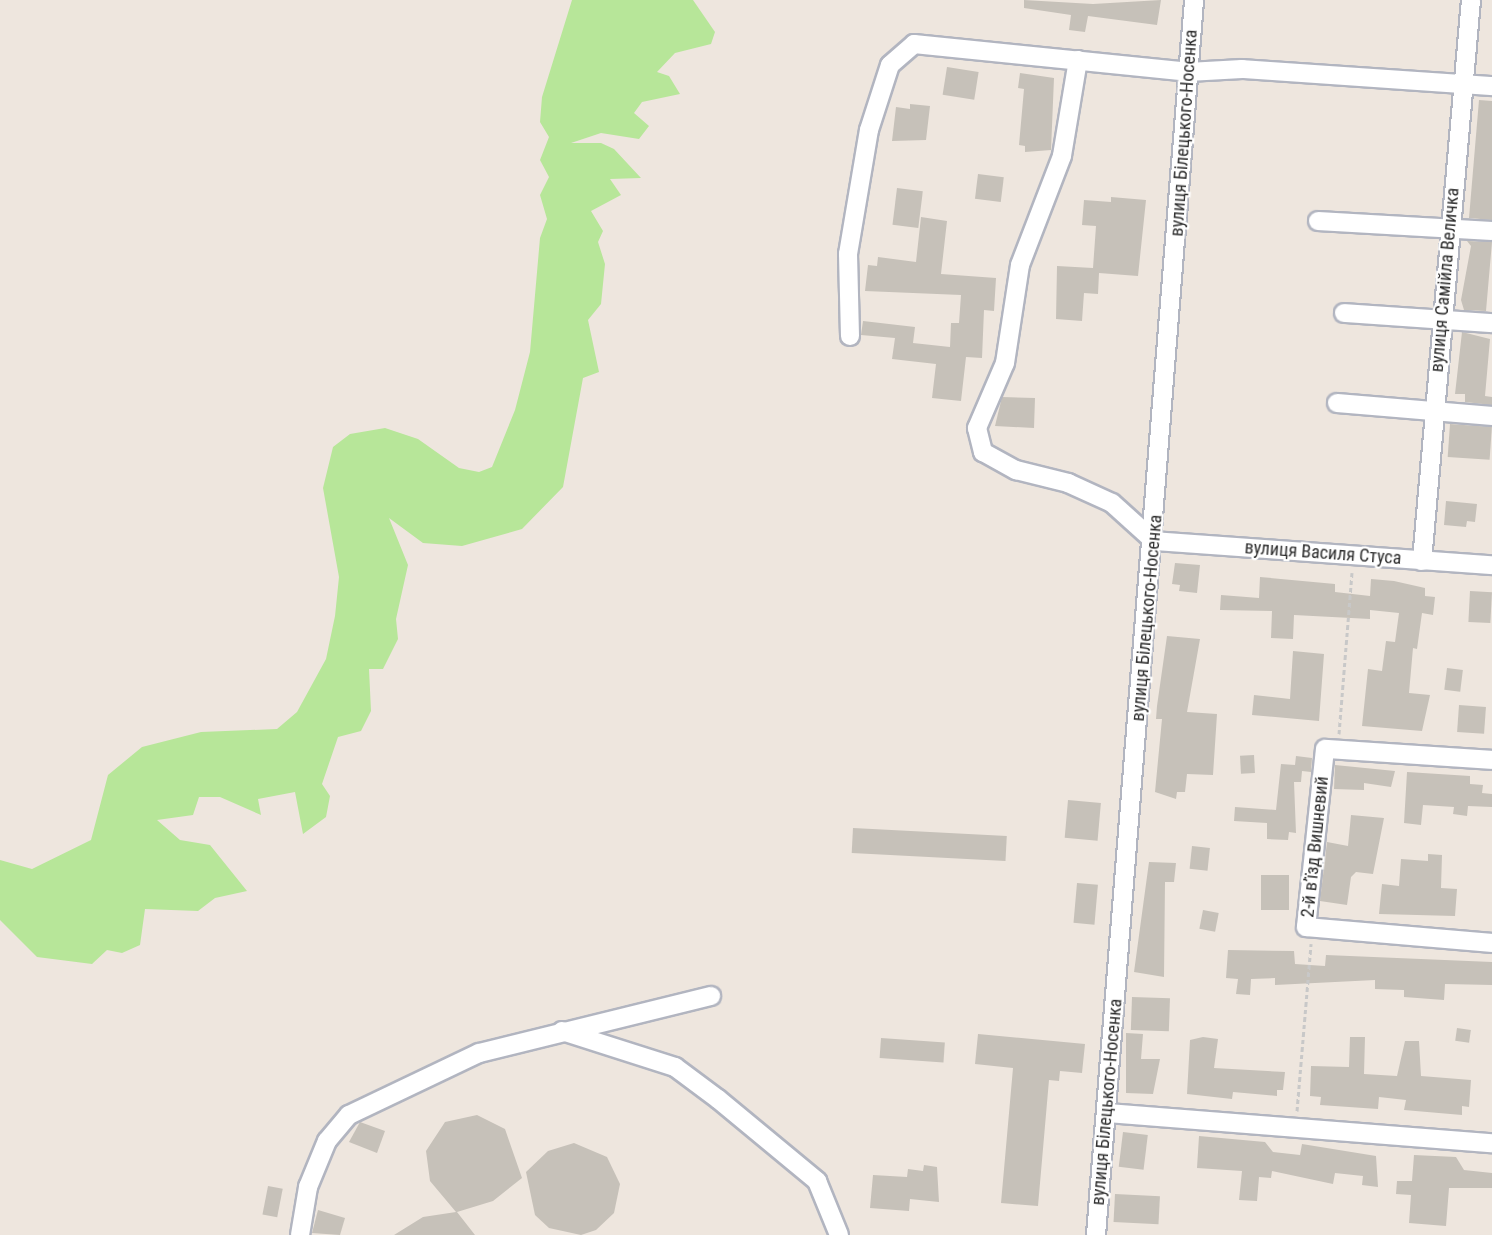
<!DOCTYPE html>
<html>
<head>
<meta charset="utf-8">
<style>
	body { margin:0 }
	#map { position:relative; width:1492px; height:1235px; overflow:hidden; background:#eee6de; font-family:"Roboto Condensed",sans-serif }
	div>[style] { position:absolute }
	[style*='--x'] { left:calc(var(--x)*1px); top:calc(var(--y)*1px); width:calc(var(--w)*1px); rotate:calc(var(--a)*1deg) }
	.green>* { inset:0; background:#b7e699 }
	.building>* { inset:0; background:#c6c1b9; transform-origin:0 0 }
	.path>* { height:3px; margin-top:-1.5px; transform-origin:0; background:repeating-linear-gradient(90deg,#c8c8c8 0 4.5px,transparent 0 7.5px) }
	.roads { filter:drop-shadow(2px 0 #b2b5c0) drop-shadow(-2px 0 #b2b5c0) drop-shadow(0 2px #b2b5c0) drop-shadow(0 -2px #b2b5c0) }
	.minor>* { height:18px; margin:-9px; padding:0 9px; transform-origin:9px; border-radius:9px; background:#fff }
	span { translate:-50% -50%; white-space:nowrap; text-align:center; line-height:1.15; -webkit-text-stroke:4.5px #fff; paint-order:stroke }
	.street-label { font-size:18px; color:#2c2c2c }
</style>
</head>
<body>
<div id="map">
	<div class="green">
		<i style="clip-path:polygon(572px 0,693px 0,715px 32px,711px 44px,675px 53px,657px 72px,669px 76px,680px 94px,642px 102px,634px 113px,649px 126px,639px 139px,601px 133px,571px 143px,601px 143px,614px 149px,641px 178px,610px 179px,621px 195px,591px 211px,603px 231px,598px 242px,605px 264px,601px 304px,588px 320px,599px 372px,583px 378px,563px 487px,522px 529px,462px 546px,423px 543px,389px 518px,408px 565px,396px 619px,398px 639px,383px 669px,369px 669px,371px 711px,361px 731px,338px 737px,322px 784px,330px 796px,326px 817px,303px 834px,295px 792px,258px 799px,261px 815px,220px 797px,199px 797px,193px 815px,157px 820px,180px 840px,210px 845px,247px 891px,215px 898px,198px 911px,145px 909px,140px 945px,122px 953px,107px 950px,92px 964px,37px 957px,0 920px,0 860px,32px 869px,91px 840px,108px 775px,142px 747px,201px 732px,277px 729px,297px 712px,326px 659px,335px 616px,339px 577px,323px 488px,333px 447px,350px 434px,385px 428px,418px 439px,459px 468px,479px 472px,492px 467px,515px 410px,530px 352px,540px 238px,547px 219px,540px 195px,549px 177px,540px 160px,549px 137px,540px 122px,542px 97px)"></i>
	</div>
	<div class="building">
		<i style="clip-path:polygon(1024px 0,1093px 4px,1161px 0,1157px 25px,1088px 16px,1085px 32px,1069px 30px,1071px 15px,1024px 8px)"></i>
		<i style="left:947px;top:67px;width:32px;height:28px;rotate:9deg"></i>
		<i style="clip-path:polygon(1020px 73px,1054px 78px,1051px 150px,1025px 152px,1025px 146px,1019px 145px,1024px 89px,1018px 88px)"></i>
		<i style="clip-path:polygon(1479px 100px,1492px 101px,1492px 220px,1469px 218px)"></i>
		<i style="clip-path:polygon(910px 104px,930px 106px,926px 140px,892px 141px,896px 107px,910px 109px)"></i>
		<i style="left:978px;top:174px;width:26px;height:25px;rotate:7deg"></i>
		<i style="left:897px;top:188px;width:26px;height:37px;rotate:7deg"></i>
		<i style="clip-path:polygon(1111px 197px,1146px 200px,1138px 276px,1099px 273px,1098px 294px,1084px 293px,1082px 321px,1056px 319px,1057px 266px,1093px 268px,1096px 226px,1082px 225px,1084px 200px,1111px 202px)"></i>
		<i style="clip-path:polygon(921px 217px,947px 221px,941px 274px,996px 278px,994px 311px,984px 310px,982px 358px,966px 357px,961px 401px,932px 398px,936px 364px,892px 359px,895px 338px,861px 335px,863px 321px,915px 327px,913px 343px,950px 347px,951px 323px,959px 323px,961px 295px,865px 291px,868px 265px,877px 266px,878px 257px,916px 262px)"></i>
		<i style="clip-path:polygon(1467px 241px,1492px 242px,1486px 311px,1464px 310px,1461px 300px,1471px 246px)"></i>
		<i style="clip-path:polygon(1462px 332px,1490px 339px,1485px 396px,1492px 397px,1492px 405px,1465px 402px,1465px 394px,1455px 394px)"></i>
		<i style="clip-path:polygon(1002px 397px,1035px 398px,1034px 428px,995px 426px)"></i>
		<i style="left:1450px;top:424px;width:42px;height:33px;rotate:4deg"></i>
		<i style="clip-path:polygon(1446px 501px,1477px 504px,1475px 522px,1467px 521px,1466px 527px,1444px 525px)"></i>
		<i style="clip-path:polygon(1175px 563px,1200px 565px,1197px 593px,1179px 591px,1180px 585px,1172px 584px)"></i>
		<i style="clip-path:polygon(1260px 577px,1335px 584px,1335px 592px,1370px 596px,1371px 579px,1394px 581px,1425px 588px,1425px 596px,1435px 597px,1433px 615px,1422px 613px,1417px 649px,1413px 648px,1409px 693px,1430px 695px,1422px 731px,1362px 726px,1368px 669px,1382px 671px,1386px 641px,1395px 642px,1399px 613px,1370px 610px,1370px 619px,1294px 615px,1293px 639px,1271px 638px,1272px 611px,1220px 610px,1221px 595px,1259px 598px)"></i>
		<i style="left:1470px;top:591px;width:22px;height:31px;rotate:3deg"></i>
		<i style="clip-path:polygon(1167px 636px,1200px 639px,1187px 712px,1217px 714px,1213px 775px,1187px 774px,1185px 792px,1177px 792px,1176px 799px,1155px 792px,1162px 719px,1156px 719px,1157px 706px)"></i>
		<i style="clip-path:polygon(1293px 651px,1324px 654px,1319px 721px,1252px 715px,1254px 695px,1290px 699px)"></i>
		<i style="left:1447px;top:668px;width:16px;height:22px;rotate:7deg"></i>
		<i style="left:1459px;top:705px;width:27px;height:27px;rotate:4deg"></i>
		<i style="left:1254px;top:755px;width:18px;height:14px;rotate:87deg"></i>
		<i style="clip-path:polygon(1296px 756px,1312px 758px,1311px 772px,1302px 771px,1301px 782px,1294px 782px,1296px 833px,1289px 832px,1288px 840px,1267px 839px,1267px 823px,1234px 821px,1235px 807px,1276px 810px,1281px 764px,1295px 765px)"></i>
		<i style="clip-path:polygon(1335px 765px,1395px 771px,1391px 787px,1364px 783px,1364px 790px,1334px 789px)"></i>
		<i style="clip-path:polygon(1407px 772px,1470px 776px,1470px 784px,1483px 785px,1482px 793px,1492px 794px,1492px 807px,1468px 806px,1467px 816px,1453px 814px,1454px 807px,1423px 805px,1421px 825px,1404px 823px)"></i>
		<i style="left:1068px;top:800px;width:33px;height:38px;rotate:5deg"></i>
		<i style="clip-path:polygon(1351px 815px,1384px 818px,1373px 874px,1356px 872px,1351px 877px,1347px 905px,1320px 901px,1327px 842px,1348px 846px)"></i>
		<i style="left:853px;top:828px;width:154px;height:25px;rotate:3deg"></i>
		<i style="left:1192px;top:846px;width:18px;height:23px;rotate:6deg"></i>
		<i style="clip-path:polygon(1428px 854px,1442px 855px,1441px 888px,1457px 889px,1455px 916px,1379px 914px,1382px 884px,1399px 886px,1401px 859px,1428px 861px)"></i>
		<i style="clip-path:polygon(1149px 862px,1176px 863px,1174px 882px,1165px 882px,1164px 977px,1134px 972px)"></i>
		<i style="left:1261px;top:875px;width:28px;height:35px"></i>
		<i style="left:1077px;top:883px;width:21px;height:40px;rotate:5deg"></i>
		<i style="left:1203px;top:910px;width:16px;height:19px;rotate:11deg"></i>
		<i style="clip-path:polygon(1228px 950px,1294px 951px,1295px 964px,1325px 966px,1326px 955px,1492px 962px,1492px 985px,1445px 984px,1444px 1000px,1404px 997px,1404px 990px,1375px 989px,1375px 980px,1275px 985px,1275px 978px,1251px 979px,1250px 995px,1236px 994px,1238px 979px,1226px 978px)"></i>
		<i style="left:1132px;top:997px;width:38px;height:33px;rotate:2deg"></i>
		<i style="left:1457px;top:1028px;width:14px;height:13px;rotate:8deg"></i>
		<i style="clip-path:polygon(1126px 1033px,1143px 1034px,1141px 1059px,1160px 1059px,1153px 1094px,1126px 1093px)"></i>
		<i style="clip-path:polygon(978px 1034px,1085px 1044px,1082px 1073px,1060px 1071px,1059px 1081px,1049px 1080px,1038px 1206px,1001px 1203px,1013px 1068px,975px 1064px)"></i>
		<i style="clip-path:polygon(1203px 1037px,1218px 1039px,1214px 1068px,1285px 1072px,1283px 1090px,1277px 1090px,1277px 1096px,1233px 1092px,1232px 1099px,1187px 1094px,1190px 1040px)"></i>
		<i style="clip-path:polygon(1350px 1037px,1365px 1037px,1364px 1074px,1397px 1076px,1405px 1041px,1419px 1041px,1421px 1076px,1471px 1080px,1469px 1107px,1462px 1106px,1462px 1115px,1404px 1110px,1406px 1100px,1379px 1097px,1378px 1109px,1320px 1105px,1321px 1097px,1310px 1096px,1311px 1066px,1349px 1067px)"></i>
		<i style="left:881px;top:1038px;width:64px;height:20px;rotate:4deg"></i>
		<i style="clip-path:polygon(477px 1115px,505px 1129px,522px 1178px,493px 1201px,457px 1212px,475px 1235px,394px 1235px,423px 1217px,456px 1212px,430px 1181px,426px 1151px,445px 1122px)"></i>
		<i style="clip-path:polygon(360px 1122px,385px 1131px,377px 1153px,349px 1142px)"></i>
		<i style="left:1123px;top:1132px;width:25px;height:35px;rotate:7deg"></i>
		<i style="clip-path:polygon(1199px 1136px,1265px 1142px,1273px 1152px,1300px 1155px,1302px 1144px,1376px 1156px,1378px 1187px,1362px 1185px,1363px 1176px,1335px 1173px,1333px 1184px,1272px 1171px,1271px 1178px,1259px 1177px,1257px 1201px,1239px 1200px,1242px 1171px,1197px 1168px)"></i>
		<i style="clip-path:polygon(574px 1143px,607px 1157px,620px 1184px,614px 1213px,596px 1230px,581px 1235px,549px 1228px,535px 1215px,526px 1172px,548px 1151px)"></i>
		<i style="clip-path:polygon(1414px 1155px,1456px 1157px,1464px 1170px,1492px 1173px,1492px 1188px,1449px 1188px,1446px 1226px,1409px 1223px,1411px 1195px,1396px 1194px,1397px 1181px,1412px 1181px)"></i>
		<i style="clip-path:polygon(924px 1165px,937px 1167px,939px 1202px,910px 1199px,909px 1211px,870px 1208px,873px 1175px,907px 1177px,908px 1169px,923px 1171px)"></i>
		<i style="left:268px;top:1186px;width:15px;height:29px;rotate:11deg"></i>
		<i style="left:1115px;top:1194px;width:45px;height:28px;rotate:3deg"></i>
		<i style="clip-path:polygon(318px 1210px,345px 1218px,340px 1235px,312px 1233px)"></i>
	</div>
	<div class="path">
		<i style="--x:1339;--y:734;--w:162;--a:-85.4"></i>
		<i style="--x:1297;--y:1111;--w:168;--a:-85.2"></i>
	</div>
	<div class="roads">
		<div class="minor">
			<i style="--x:1078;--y:60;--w:97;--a:99.5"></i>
			<i style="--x:1062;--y:156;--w:117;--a:111.1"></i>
			<i style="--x:1020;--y:265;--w:99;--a:98.7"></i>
			<i style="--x:1005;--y:363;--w:71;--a:113.3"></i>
			<i style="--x:977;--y:428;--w:25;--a:76"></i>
			<i style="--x:983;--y:452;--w:38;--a:29"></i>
			<i style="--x:1016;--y:470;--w:54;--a:14"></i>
			<i style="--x:1068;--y:483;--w:48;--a:24.4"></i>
			<i style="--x:1112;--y:503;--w:57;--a:42.1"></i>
			<i style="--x:1154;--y:541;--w:339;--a:4.1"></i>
			<i style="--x:1318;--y:221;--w:174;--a:3.3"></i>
			<i style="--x:1344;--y:313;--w:148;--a:3.9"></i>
			<i style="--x:850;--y:336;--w:82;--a:-91.4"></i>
			<i style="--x:848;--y:254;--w:126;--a:-80.4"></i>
			<i style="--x:869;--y:130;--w:68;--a:-72.1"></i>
			<i style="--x:890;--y:65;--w:32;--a:-41"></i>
			<i style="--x:914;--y:44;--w:275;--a:5.8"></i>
			<i style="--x:1188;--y:72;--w:54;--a:-3.2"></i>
			<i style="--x:1242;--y:69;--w:251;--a:3.9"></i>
			<i style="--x:1337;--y:403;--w:156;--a:4.8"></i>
			<i style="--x:1422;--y:561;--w:563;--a:-85.01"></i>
			<i style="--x:1492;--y:760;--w:167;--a:-176.2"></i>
			<i style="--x:1325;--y:749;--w:179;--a:96.1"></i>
			<i style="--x:1306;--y:927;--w:187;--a:4.9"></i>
			<i style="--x:562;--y:1031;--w:119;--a:17.7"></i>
			<i style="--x:675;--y:1067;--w:54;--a:36.7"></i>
			<i style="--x:718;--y:1099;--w:129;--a:39.6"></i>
			<i style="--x:817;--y:1181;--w:58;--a:67.8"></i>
			<i style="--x:1107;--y:1113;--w:386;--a:4.5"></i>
			<i style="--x:300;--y:1235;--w:49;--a:-80.5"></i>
			<i style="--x:308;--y:1187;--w:50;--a:-67.6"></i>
			<i style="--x:327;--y:1141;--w:34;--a:-50"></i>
			<i style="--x:349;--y:1115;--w:144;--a:-25.5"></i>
			<i style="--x:479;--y:1053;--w:239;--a:-13.8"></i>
			<i style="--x:1096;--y:1235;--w:1239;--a:-85.46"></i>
		</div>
	</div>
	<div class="street-label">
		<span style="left:1184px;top:133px;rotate:-86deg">вулиця Білецького-Носенка</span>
		<span style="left:1445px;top:280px;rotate:-85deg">вулиця Самійла Величка</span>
		<span style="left:1323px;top:553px;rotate:4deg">вулиця Василя Стуса</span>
		<span style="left:1147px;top:618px;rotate:-85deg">вулиця Білецького-Носенка</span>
		<span style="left:1315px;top:847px;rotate:-84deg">2-й вʼїзд Вишневий</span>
		<span style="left:1107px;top:1102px;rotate:-85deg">вулиця Білецького-Носенка</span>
	</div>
</div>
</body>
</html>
